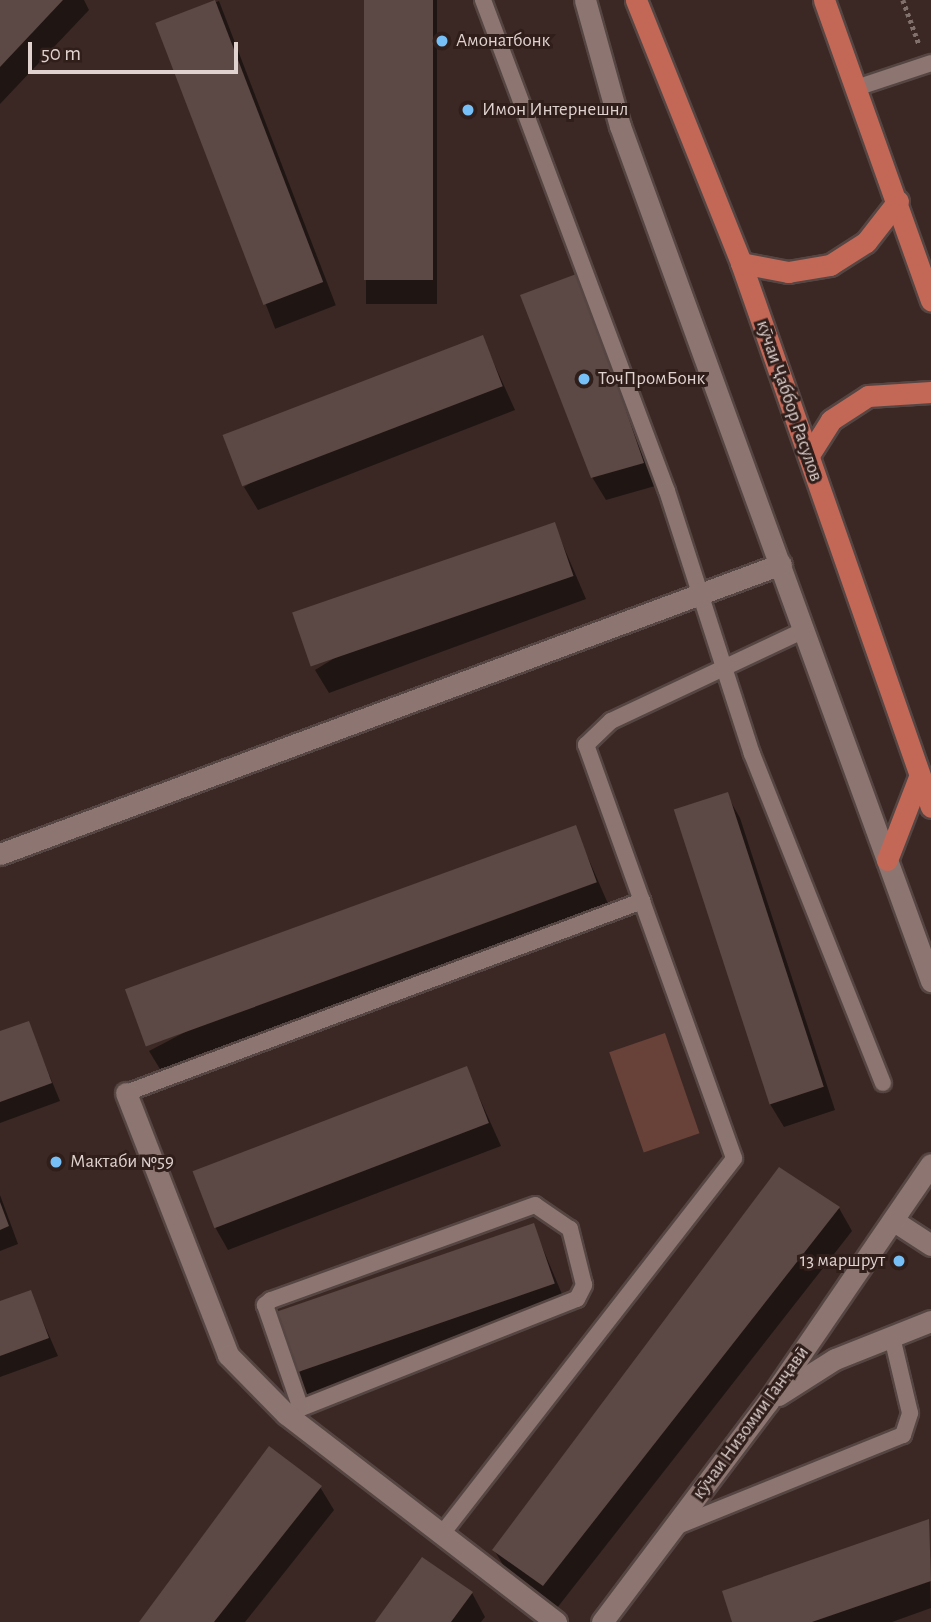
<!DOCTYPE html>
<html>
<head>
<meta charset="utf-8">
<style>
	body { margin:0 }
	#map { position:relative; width:931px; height:1622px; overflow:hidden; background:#3b2824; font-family:"Alegreya Sans",sans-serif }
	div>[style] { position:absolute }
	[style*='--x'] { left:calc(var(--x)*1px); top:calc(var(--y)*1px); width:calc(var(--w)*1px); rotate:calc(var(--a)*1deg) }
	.green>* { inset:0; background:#684139; transform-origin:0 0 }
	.shadow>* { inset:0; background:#0007; transform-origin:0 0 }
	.building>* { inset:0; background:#5c4844; transform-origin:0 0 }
	.path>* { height:4.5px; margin-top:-2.25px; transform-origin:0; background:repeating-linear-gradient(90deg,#81716d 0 3.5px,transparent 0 7px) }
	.roads { filter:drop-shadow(2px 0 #564643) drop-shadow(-2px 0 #564643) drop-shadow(0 2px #564643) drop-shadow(0 -2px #564643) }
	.lane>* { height:16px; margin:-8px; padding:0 8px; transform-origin:8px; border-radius:8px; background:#8d7671 }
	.street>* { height:21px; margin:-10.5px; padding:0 10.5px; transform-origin:10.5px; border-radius:10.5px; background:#8d7671 }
	.primary>* { height:21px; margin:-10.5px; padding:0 10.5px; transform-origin:10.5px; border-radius:10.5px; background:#c36857 }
	.dots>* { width:19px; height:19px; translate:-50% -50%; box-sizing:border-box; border:4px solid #301e1b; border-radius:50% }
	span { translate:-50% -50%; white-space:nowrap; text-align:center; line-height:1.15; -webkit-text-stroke:6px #301e1b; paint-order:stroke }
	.poi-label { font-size:19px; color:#dfd2cf }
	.left { translate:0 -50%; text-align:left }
	.right { translate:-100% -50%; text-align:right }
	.street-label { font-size:19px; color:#dfd2cf }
	.scale { position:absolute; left:28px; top:42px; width:210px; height:32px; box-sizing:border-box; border:4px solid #dfd2cf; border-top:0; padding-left:9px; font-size:21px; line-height:24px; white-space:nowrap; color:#dfd2cf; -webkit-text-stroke:5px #301e1b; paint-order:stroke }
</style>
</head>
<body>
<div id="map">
	<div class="green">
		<i style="left:665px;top:1033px;width:106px;height:59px;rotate:71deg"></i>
	</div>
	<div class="shadow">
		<i style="clip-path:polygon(0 0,84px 0,89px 10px,0 104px)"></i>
		<i style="left:366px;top:0;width:71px;height:304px"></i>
		<i style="left:219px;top:1px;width:326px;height:65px;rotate:69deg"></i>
		<i style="clip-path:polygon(592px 299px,655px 486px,606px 500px,592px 477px)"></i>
		<i style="clip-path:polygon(482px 337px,515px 410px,258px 510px,244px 487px)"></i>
		<i style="clip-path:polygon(554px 524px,586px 599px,329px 693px,315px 670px)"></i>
		<i style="clip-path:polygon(727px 795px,740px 818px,835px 1110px,784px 1127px,770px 1104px)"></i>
		<i style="clip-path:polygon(575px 828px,609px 906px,163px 1074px,149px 1051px)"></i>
		<i style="clip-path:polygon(28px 1023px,60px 1101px,0 1123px,0 1033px)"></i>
		<i style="clip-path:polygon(466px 1068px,501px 1146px,228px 1250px,215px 1227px)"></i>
		<i style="clip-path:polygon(0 1195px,18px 1244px,0 1251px)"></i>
		<i style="clip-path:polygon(839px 1208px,852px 1231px,557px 1608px,508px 1573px,494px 1550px)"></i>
		<i style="clip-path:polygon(533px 1225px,567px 1306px,307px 1399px,293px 1376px)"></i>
		<i style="clip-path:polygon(30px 1292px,58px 1356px,0 1377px,0 1303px)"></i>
		<i style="clip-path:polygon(320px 1487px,334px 1510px,245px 1622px,141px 1622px)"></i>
		<i style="clip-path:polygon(928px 1521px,931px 1608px,892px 1622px,734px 1622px)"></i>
		<i style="clip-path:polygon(423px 1559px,472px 1593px,485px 1617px,481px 1622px,377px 1622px)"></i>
	</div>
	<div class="building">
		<i style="clip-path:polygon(0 0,63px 0,0 67px)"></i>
		<i style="left:215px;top:0;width:302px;height:64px;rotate:69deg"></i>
		<i style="left:364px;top:0;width:69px;height:280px"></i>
		<i style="clip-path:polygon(579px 273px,644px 463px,591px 478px,520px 295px)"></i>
		<i style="left:483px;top:335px;width:55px;height:279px;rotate:69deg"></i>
		<i style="left:555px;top:522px;width:57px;height:278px;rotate:71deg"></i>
		<i style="left:728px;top:792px;width:310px;height:57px;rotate:72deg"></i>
		<i style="left:576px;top:825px;width:61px;height:480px;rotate:70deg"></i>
		<i style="clip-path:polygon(29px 1021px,52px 1083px,0 1102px,0 1031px)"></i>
		<i style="left:467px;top:1066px;width:61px;height:294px;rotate:69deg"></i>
		<i style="clip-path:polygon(779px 1167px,840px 1207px,543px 1586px,492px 1550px)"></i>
		<i style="clip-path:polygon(0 1202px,9px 1226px,0 1230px)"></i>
		<i style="left:534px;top:1223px;width:64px;height:280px;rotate:71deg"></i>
		<i style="clip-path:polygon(31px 1290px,49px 1338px,0 1356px,0 1301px)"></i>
		<i style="clip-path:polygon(269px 1446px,322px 1486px,214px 1622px,139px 1622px)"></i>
		<i style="clip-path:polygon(929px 1519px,931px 1581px,812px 1622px,732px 1622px,722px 1591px)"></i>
		<i style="clip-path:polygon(422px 1557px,473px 1592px,451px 1622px,375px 1622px)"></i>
	</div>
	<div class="path">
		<i style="--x:903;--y:0;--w:47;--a:70"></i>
	</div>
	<div class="roads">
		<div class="lane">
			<i style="--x:483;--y:0;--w:524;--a:69.46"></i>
			<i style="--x:667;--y:491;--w:276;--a:72.1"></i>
			<i style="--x:752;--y:754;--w:354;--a:68.3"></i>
			<i style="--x:856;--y:88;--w:79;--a:-18.4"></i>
			<i style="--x:126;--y:1093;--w:551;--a:-20.41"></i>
			<i style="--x:286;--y:1414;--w:313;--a:-21.6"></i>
			<i style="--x:577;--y:1299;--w:16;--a:-63"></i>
			<i style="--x:584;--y:1285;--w:58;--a:-104"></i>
			<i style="--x:570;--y:1229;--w:42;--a:-145.6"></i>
			<i style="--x:535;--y:1205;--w:281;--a:160.2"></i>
			<i style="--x:271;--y:1300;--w:8;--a:140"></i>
			<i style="--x:265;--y:1305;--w:107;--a:70.9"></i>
			<i style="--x:675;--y:1527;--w:246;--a:-22"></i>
			<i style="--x:903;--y:1435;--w:23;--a:-72"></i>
			<i style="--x:910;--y:1413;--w:78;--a:-103.3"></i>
			<i style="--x:441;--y:1535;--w:477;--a:-52.1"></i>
			<i style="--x:734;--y:1158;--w:439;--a:-109.7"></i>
			<i style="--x:586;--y:745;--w:35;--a:-44"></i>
			<i style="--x:611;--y:721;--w:213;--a:-25.2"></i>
		</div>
		<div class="street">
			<i style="--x:585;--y:0;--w:131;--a:74.5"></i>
			<i style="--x:620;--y:126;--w:910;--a:70.01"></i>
			<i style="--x:0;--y:854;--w:833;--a:-20.37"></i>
			<i style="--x:126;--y:1093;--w:281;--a:68.7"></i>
			<i style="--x:228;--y:1355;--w:83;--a:45.5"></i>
			<i style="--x:286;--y:1414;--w:341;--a:37.6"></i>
			<i style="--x:894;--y:1221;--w:44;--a:33"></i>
			<i style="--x:778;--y:1395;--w:67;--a:-32.3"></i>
			<i style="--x:835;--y:1359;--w:103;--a:-21.6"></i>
			<i style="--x:602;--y:1622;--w:276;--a:-53"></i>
			<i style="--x:768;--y:1402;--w:288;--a:-55.6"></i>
		</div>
		<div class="primary">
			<i style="--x:636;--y:0;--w:283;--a:68.2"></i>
			<i style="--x:741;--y:263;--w:576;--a:70.75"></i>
			<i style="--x:824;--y:0;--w:319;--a:70.4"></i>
			<i style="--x:741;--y:263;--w:48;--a:10.8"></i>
			<i style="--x:788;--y:272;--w:43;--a:-9.5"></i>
			<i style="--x:830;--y:265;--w:43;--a:-32.6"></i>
			<i style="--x:866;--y:242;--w:52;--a:-52"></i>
			<i style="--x:809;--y:455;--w:41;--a:-57.8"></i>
			<i style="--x:831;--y:420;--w:44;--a:-33"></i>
			<i style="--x:868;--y:396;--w:63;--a:-3.6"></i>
			<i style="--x:887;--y:860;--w:89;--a:-68.9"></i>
		</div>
	</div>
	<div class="dots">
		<i style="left:442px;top:41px;background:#76c0f7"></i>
		<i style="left:468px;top:110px;background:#76c0f7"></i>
		<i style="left:584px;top:379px;background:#76c0f7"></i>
		<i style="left:56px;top:1162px;background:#76c0f7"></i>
		<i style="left:899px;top:1261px;background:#76c0f7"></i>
	</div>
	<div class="poi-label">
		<span class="left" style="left:456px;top:41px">Амонатбонк</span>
		<span class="left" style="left:482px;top:110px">Имон Интернешнл</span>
		<span class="left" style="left:598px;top:379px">ТочПромБонк</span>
		<span class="left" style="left:70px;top:1162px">Мактаби №59</span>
		<span class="right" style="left:885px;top:1261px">13 маршрут</span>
	</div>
	<div class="street-label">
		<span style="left:789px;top:401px;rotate:71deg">кӯчаи Ҷаббор Расулов</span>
		<span style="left:751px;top:1423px;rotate:-54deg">кӯчаи Низомии Ганҷавӣ</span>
	</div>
	<div class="scale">50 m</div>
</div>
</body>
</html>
